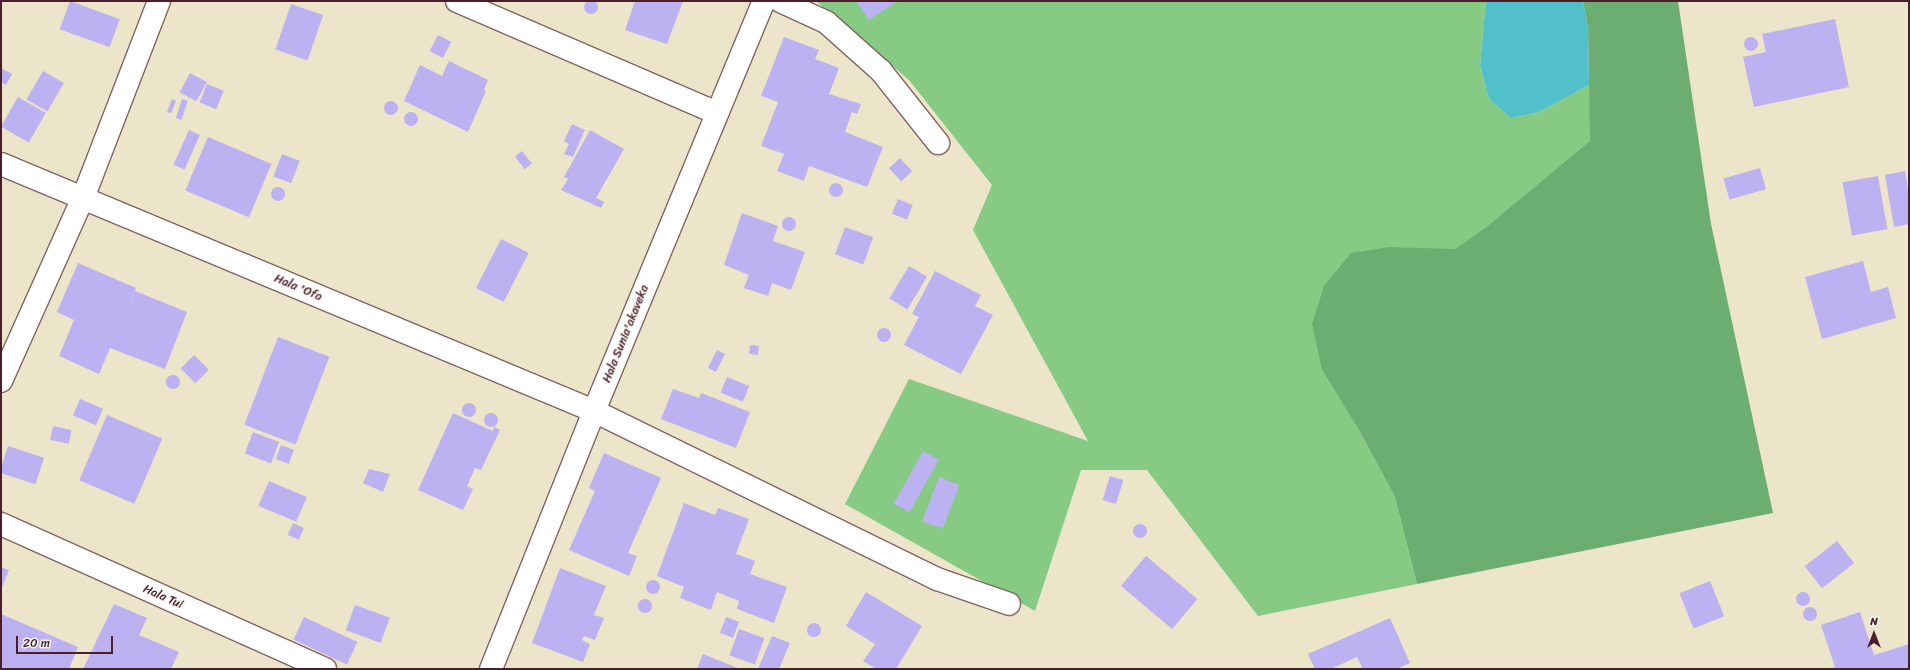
<!DOCTYPE html>
<html>
<head>
<meta charset="utf-8">
<style>
	body { margin:0 }
	#map { position:relative; width:1910px; height:670px; overflow:hidden; background:#ece5c9; font-family:Sriracha,sans-serif }
	div>[style] { position:absolute }
	[style*='--x'] { left:calc(var(--x)*1px); top:calc(var(--y)*1px); width:calc(var(--w)*1px); rotate:calc(var(--a)*1deg) }
	.green>* { inset:0; background:#86ca84 }
	.forest>* { inset:0; background:#6cae72 }
	.water>* { inset:0; background:#52c0ca }
	.building>* { inset:0; background:#bdb2f1; transform-origin:0 0 }
	.round { border-radius:50% }
	.roads { filter:drop-shadow(1px 0 #836462) drop-shadow(-1px 0 #836462) drop-shadow(0 1px #836462) drop-shadow(0 -1px #836462) }
	.minor>* { height:22px; margin:-11px; padding:0 11px; transform-origin:11px; border-radius:11px; background:#fff }
	span { translate:-50% -50%; white-space:nowrap; text-align:center; line-height:1.15; -webkit-text-stroke:3px #f6f6f2; paint-order:stroke }
	.street-label { font-size:12px; color:#4a1f2b }
	.frame { position:absolute; inset:0; border:2px solid #4a1f2b; pointer-events:none }
	.north { position:absolute; left:1854px; top:614px; width:40px; height:40px; -webkit-text-stroke:3px #f6f6f2; paint-order:stroke; rotate:0deg; font-size:11px; font-weight:700; line-height:16px; text-align:center; color:#4a1f2b }
	.north::after { content:''; display:block; margin:auto; width:14px; height:18px; background:#4a1f2b; clip-path:polygon(50% 0,100% 100%,50% 72%,0 100%) }
	.scale { position:absolute; left:16px; top:636px; width:97px; height:18px; box-sizing:border-box; border:2px solid #4a1f2b; border-top:0; padding-left:5px; font-size:12px; line-height:14px; white-space:nowrap; color:#4a1f2b; -webkit-text-stroke:3px #f6f6f2; paint-order:stroke }
</style>
</head>
<body>
<div id="map">
	<div class="green">
		<i style="clip-path:polygon(816px 1px,1486px 1px,1480px 66px,1489px 99px,1511px 118px,1539px 112px,1589px 85px,1591px 141px,1490px 224px,1455px 249px,1429px 249px,1322px 370px,1360px 432px,1395px 497px,1417px 584px,1258px 616px,1147px 470px,1081px 470px,1035px 611px,845px 504px,909px 379px,1088px 441px,973px 230px,992px 185px,909px 80px)"></i>
	</div>
	<div class="forest">
		<i style="clip-path:polygon(1583px 1px,1678px 1px,1711px 224px,1773px 513px,1417px 584px,1395px 497px,1360px 432px,1322px 370px,1312px 324px,1324px 286px,1351px 253px,1389px 247px,1455px 249px,1490px 224px,1590px 141px,1588px 29px)"></i>
	</div>
	<div class="water">
		<i style="clip-path:polygon(1486px 1px,1583px 1px,1588px 29px,1589px 85px,1539px 112px,1511px 118px,1489px 99px,1480px 66px)"></i>
	</div>
	<div class="building">
		<i class="round" style="left:584px;top:0;width:14px;height:14px"></i>
		<i style="left:70px;top:1px;width:53px;height:30px;rotate:20deg"></i>
		<i style="clip-path:polygon(635px 1px,683px 1px,667px 44px,625px 30px)"></i>
		<i style="clip-path:polygon(856px 1px,898px 1px,869px 20px)"></i>
		<i style="left:291px;top:4px;width:34px;height:48px;rotate:19deg"></i>
		<i style="clip-path:polygon(1835px 19px,1849px 87px,1754px 107px,1743px 57px,1766px 52px,1762px 34px)"></i>
		<i style="left:438px;top:35px;width:15px;height:18px;rotate:28deg"></i>
		<i class="round" style="left:1744px;top:37px;width:14px;height:14px"></i>
		<i style="clip-path:polygon(784px 37px,819px 50px,815px 59px,839px 68px,829px 94px,861px 104px,857px 114px,852px 112px,845px 132px,883px 147px,867px 187px,809px 166px,804px 181px,777px 171px,784px 154px,761px 146px,778px 102px,761px 96px)"></i>
		<i style="clip-path:polygon(449px 61px,488px 80px,484px 90px,486px 91px,468px 132px,404px 101px,420px 65px,442px 76px)"></i>
		<i style="clip-path:polygon(1px 68px,12px 74px,6px 85px,1px 82px)"></i>
		<i style="left:43px;top:71px;width:24px;height:33px;rotate:30deg"></i>
		<i style="left:190px;top:73px;width:19px;height:22px;rotate:28deg"></i>
		<i style="left:207px;top:84px;width:18px;height:20px;rotate:22deg"></i>
		<i style="left:18px;top:97px;width:32px;height:34px;rotate:30deg"></i>
		<i style="clip-path:polygon(172px 99px,176px 101px,171px 113px,167px 112px)"></i>
		<i style="left:182px;top:99px;width:6px;height:20px;rotate:18deg"></i>
		<i class="round" style="left:384px;top:101px;width:14px;height:14px"></i>
		<i class="round" style="left:404px;top:112px;width:14px;height:14px"></i>
		<i style="clip-path:polygon(572px 124px,585px 130px,573px 157px,564px 154px,569px 144px,564px 141px)"></i>
		<i style="left:189px;top:130px;width:12px;height:38px;rotate:24deg"></i>
		<i style="clip-path:polygon(590px 130px,624px 149px,596px 198px,604px 202px,601px 208px,561px 190px,568px 179px,564px 177px)"></i>
		<i style="left:208px;top:137px;width:69px;height:58px;rotate:23deg"></i>
		<i style="left:522px;top:151px;width:16px;height:9px;rotate:52deg"></i>
		<i style="left:282px;top:154px;width:19px;height:24px;rotate:21deg"></i>
		<i style="left:900px;top:158px;width:18px;height:15px;rotate:47deg"></i>
		<i style="left:1760px;top:168px;width:22px;height:38px;rotate:74deg"></i>
		<i style="clip-path:polygon(1905px 171px,1909px 196px,1909px 224px,1894px 227px,1885px 175px)"></i>
		<i style="left:1878px;top:176px;width:54px;height:36px;rotate:80deg"></i>
		<i class="round" style="left:829px;top:183px;width:14px;height:14px"></i>
		<i class="round" style="left:271px;top:187px;width:14px;height:14px"></i>
		<i style="left:898px;top:199px;width:16px;height:16px;rotate:22deg"></i>
		<i style="clip-path:polygon(742px 213px,778px 226px,773px 241px,805px 252px,791px 290px,772px 283px,768px 296px,744px 288px,749px 275px,724px 265px)"></i>
		<i class="round" style="left:782px;top:217px;width:14px;height:14px"></i>
		<i style="left:845px;top:227px;width:30px;height:29px;rotate:20deg"></i>
		<i style="left:501px;top:239px;width:31px;height:55px;rotate:27deg"></i>
		<i style="clip-path:polygon(1863px 261px,1871px 292px,1888px 287px,1896px 318px,1822px 339px,1805px 277px)"></i>
		<i style="clip-path:polygon(78px 263px,136px 288px,121px 322px,135px 291px,187px 312px,165px 369px,110px 348px,99px 374px,59px 356px,74px 320px,57px 312px)"></i>
		<i style="left:909px;top:266px;width:21px;height:38px;rotate:31deg"></i>
		<i style="clip-path:polygon(935px 271px,981px 295px,975px 306px,993px 315px,961px 374px,904px 345px,919px 317px,912px 314px)"></i>
		<i class="round" style="left:877px;top:328px;width:14px;height:14px"></i>
		<i style="left:278px;top:337px;width:55px;height:94px;rotate:21deg"></i>
		<i style="left:750px;top:345px;width:9px;height:9px;rotate:6deg"></i>
		<i style="left:717px;top:350px;width:9px;height:20px;rotate:27deg"></i>
		<i style="left:194px;top:355px;width:21px;height:19px;rotate:45deg"></i>
		<i class="round" style="left:166px;top:375px;width:14px;height:14px"></i>
		<i style="left:727px;top:377px;width:24px;height:17px;rotate:22deg"></i>
		<i style="clip-path:polygon(673px 389px,699px 398px,701px 393px,750px 412px,736px 448px,661px 419px)"></i>
		<i style="left:80px;top:399px;width:25px;height:18px;rotate:23deg"></i>
		<i class="round" style="left:462px;top:403px;width:14px;height:14px"></i>
		<i class="round" style="left:484px;top:413px;width:14px;height:14px"></i>
		<i style="clip-path:polygon(453px 413px,493px 431px,494px 427px,500px 430px,481px 470px,475px 468px,467px 486px,473px 489px,463px 510px,418px 490px)"></i>
		<i style="left:107px;top:415px;width:60px;height:71px;rotate:23deg"></i>
		<i style="left:53px;top:426px;width:19px;height:14px;rotate:12deg"></i>
		<i style="left:253px;top:432px;width:28px;height:23px;rotate:21deg"></i>
		<i style="left:281px;top:445px;width:14px;height:15px;rotate:21deg"></i>
		<i style="left:8px;top:446px;width:38px;height:28px;rotate:18deg"></i>
		<i style="left:923px;top:451px;width:18px;height:60px;rotate:29deg"></i>
		<i style="clip-path:polygon(604px 453px,661px 478px,628px 553px,637px 556px,629px 576px,569px 550px,595px 491px,589px 488px)"></i>
		<i style="clip-path:polygon(369px 469px,390px 474px,383px 492px,363px 483px)"></i>
		<i style="left:1110px;top:476px;width:14px;height:25px;rotate:17deg"></i>
		<i style="left:939px;top:477px;width:22px;height:47px;rotate:21deg"></i>
		<i style="left:269px;top:481px;width:41px;height:27px;rotate:23deg"></i>
		<i style="clip-path:polygon(684px 503px,715px 515px,718px 508px,749px 519px,736px 554px,755px 561px,750px 574px,787px 587px,774px 623px,737px 609px,739px 601px,717px 592px,711px 610px,680px 598px,684px 587px,657px 576px)"></i>
		<i style="left:293px;top:523px;width:12px;height:13px;rotate:24deg"></i>
		<i class="round" style="left:1133px;top:524px;width:14px;height:14px"></i>
		<i style="left:1837px;top:541px;width:28px;height:41px;rotate:52deg"></i>
		<i style="left:1146px;top:556px;width:67px;height:39px;rotate:40deg"></i>
		<i style="clip-path:polygon(1px 567px,9px 570px,1px 590px)"></i>
		<i style="clip-path:polygon(560px 568px,606px 586px,594px 615px,604px 618px,595px 640px,584px 636px,582px 640px,590px 644px,583px 662px,532px 643px)"></i>
		<i class="round" style="left:646px;top:580px;width:14px;height:14px"></i>
		<i style="left:1710px;top:581px;width:38px;height:33px;rotate:68deg"></i>
		<i class="round" style="left:1796px;top:592px;width:14px;height:14px"></i>
		<i style="clip-path:polygon(866px 592px,922px 626px,896px 669px,876px 669px,863px 661px,875px 644px,846px 626px)"></i>
		<i class="round" style="left:638px;top:599px;width:14px;height:14px"></i>
		<i style="clip-path:polygon(114px 604px,147px 618px,139px 635px,179px 652px,171px 669px,83px 669px)"></i>
		<i style="left:355px;top:605px;width:37px;height:27px;rotate:20deg"></i>
		<i class="round" style="left:1803px;top:607px;width:14px;height:14px"></i>
		<i style="clip-path:polygon(1860px 612px,1874px 655px,1909px 644px,1909px 669px,1830px 669px,1835px 667px,1821px 625px)"></i>
		<i style="clip-path:polygon(1px 614px,78px 647px,69px 669px,1px 669px)"></i>
		<i style="left:304px;top:617px;width:59px;height:25px;rotate:25deg"></i>
		<i style="left:726px;top:617px;width:14px;height:17px;rotate:21deg"></i>
		<i style="clip-path:polygon(1390px 618px,1410px 663px,1397px 669px,1363px 669px,1357px 657px,1331px 669px,1315px 669px,1308px 654px)"></i>
		<i class="round" style="left:807px;top:623px;width:14px;height:14px"></i>
		<i style="left:739px;top:629px;width:27px;height:28px;rotate:20deg"></i>
		<i style="clip-path:polygon(772px 636px,790px 643px,779px 669px,758px 669px)"></i>
		<i style="clip-path:polygon(703px 654px,740px 669px,697px 669px)"></i>
	</div>
	<div class="roads">
		<div class="minor">
			<i style="--x:457;--y:1;--w:283;--a:23.3"></i>
			<i style="--x:780;--y:1;--w:51;--a:24.5"></i>
			<i style="--x:826;--y:22;--w:74;--a:41.7"></i>
			<i style="--x:881;--y:71;--w:92;--a:51.6"></i>
			<i style="--x:1;--y:164;--w:642;--a:22.61"></i>
			<i style="--x:594;--y:411;--w:382;--a:26.1"></i>
			<i style="--x:937;--y:579;--w:76;--a:19.1"></i>
			<i style="--x:1;--y:381;--w:201;--a:-65.9"></i>
			<i style="--x:83;--y:198;--w:211;--a:-68.9"></i>
			<i style="--x:1;--y:524;--w:355;--a:24.1"></i>
			<i style="--x:491;--y:669;--w:278;--a:-68.2"></i>
			<i style="--x:594;--y:411;--w:444;--a:-67.5"></i>
		</div>
	</div>
	<div class="street-label">
		<span style="left:298px;top:288px;rotate:23deg">Hala 'Ofa</span>
		<span style="left:626px;top:334px;rotate:-68deg">Hala Sunia'akaveka</span>
		<span style="left:163px;top:597px;rotate:24deg">Hala Tui</span>
	</div>
	<div class="frame"></div>
	<div class="north">N</div>
	<div class="scale">20 m</div>
</div>
</body>
</html>
